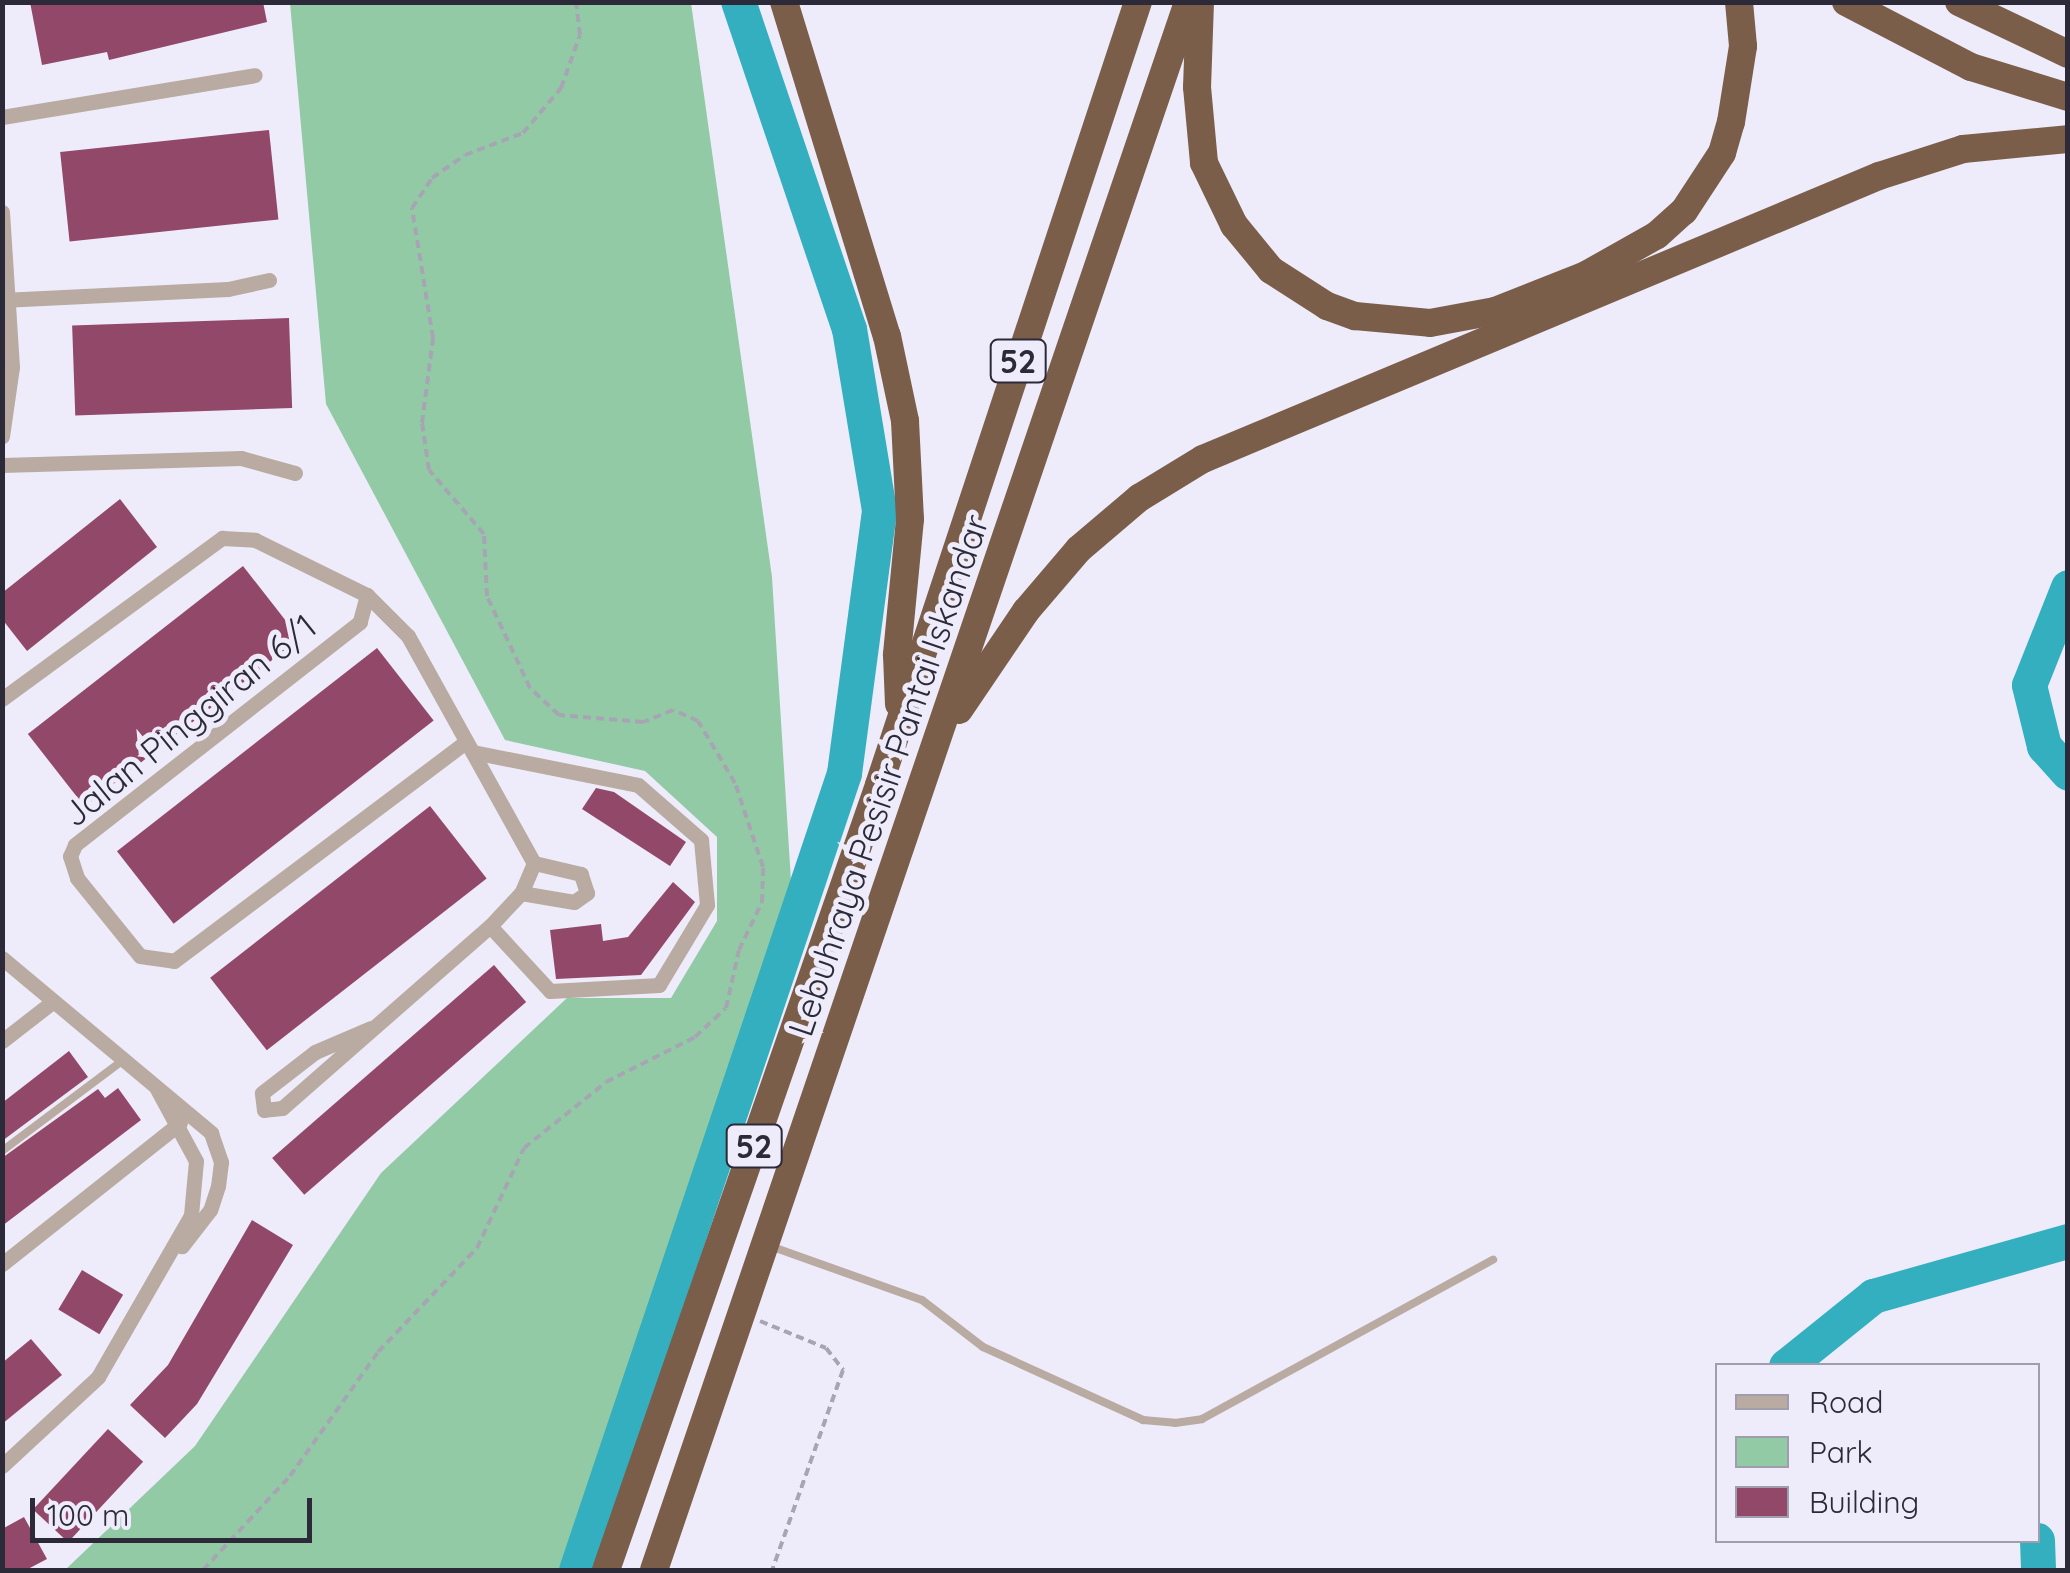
<!DOCTYPE html>
<html>
<head>
<meta charset="utf-8">
<style>
	body { margin:0 }
	#map { position:relative; width:2070px; height:1573px; overflow:hidden; background:#eeecfa; font-family:Quicksand,sans-serif }
	div>[style] { position:absolute }
	[style*='--x'] { left:calc(var(--x)*1px); top:calc(var(--y)*1px); width:calc(var(--w)*1px); rotate:calc(var(--a)*1deg) }
	.green>* { inset:0; background:#91caa4 }
	.river>* { height:35px; margin:-17.5px; padding:0 17.5px; transform-origin:17.5px; border-radius:17.5px; background:#34afbf }
	.building>* { inset:0; background:#924868; transform-origin:0 0 }
	.path>* { height:4px; margin-top:-2px; transform-origin:0; background:repeating-linear-gradient(90deg,#a7a5b3 0 8px,transparent 0 13px) }
	.lane>* { height:8px; margin:-4px; padding:0 4px; transform-origin:4px; border-radius:4px; background:#b9aba1 }
	.street>* { height:15px; margin:-7.5px; padding:0 7.5px; transform-origin:7.5px; border-radius:7.5px; background:#b9aba1 }
	.highway>* { height:28px; margin:-14px; padding:0 14px; transform-origin:14px; border-radius:14px; background:#7b5e4a }
	span { translate:-50% -50%; white-space:nowrap; text-align:center; line-height:1.15; -webkit-text-stroke:10px #eeecfa; paint-order:stroke }
	.shield-label span { padding:2px 8px; background:#eeecfa; border:2px solid; border-radius:8px; -webkit-text-stroke-width:0 }
	.shield-label { font-size:32px; color:#2c2a38; font-weight:700 }
	.street-label { font-size:35px; color:#2c2a38 }
	.frame { position:absolute; inset:0; border:5px solid #2c2a38; pointer-events:none }
	.legend { position:absolute; left:1715px; top:1363px; width:325px; height:180px; box-sizing:border-box; background:#eeecfa; border:2px solid #a09eac; margin:0; padding:12px 18px; list-style:none; font-size:30px; color:#2c2a38 }
	.legend li { display:flex; align-items:center; gap:20px; height:50px }
	.legend b { width:50px; border:2px solid #a09eac }
	.scale { position:absolute; left:30px; top:1498px; width:282px; height:45px; box-sizing:border-box; border:5px solid #2c2a38; border-top:0; padding-left:12px; font-size:30px; line-height:35px; white-space:nowrap; color:#2c2a38; -webkit-text-stroke:8px #eeecfa; paint-order:stroke }
</style>
</head>
<body>
<div id="map">
	<div class="green">
		<i style="clip-path:polygon(290px 3px,691px 3px,772px 577px,792px 897px,765px 996px,564px 1570px,65px 1570px,195px 1446px,381px 1173px,567px 998px,671px 998px,717px 921px,717px 837px,645px 771px,505px 740px,326px 404px)"></i>
	</div>
	<div class="river">
		<i style="--x:2068;--y:587;--w:105;--a:111.7"></i>
		<i style="--x:2029;--y:685;--w:63;--a:76.2"></i>
		<i style="--x:2044;--y:746;--w:36;--a:48"></i>
		<i style="--x:1786;--y:1366;--w:112;--a:-38.8"></i>
		<i style="--x:1873;--y:1296;--w:203;--a:-15.8"></i>
		<i style="--x:2037;--y:1540;--w:30;--a:88"></i>
		<i style="--x:576;--y:1570;--w:841;--a:-71.41"></i>
		<i style="--x:844;--y:773;--w:265;--a:-82.4"></i>
		<i style="--x:879;--y:510;--w:183;--a:-99.4"></i>
		<i style="--x:849;--y:329;--w:345;--a:-108.7"></i>
	</div>
	<div class="building">
		<i style="clip-path:polygon(30px 2px,263px 2px,267px 22px,109px 60px,107px 52px,42px 65px)"></i>
		<i style="left:269px;top:130px;width:90px;height:210px;rotate:84deg"></i>
		<i style="left:289px;top:318px;width:90px;height:217px;rotate:88deg"></i>
		<i style="clip-path:polygon(120px 499px,157px 547px,27px 651px,2px 619px,2px 593px)"></i>
		<i style="left:243px;top:566px;width:92px;height:273px;rotate:52deg"></i>
		<i style="left:377px;top:648px;width:92px;height:330px;rotate:52deg"></i>
		<i style="clip-path:polygon(596px 788px,614px 792px,686px 842px,670px 866px,582px 809px)"></i>
		<i style="left:430px;top:806px;width:92px;height:279px;rotate:52deg"></i>
		<i style="clip-path:polygon(673px 882px,695px 902px,641px 975px,556px 979px,550px 930px,601px 924px,603px 941px,628px 937px)"></i>
		<i style="left:494px;top:965px;width:49px;height:294px;rotate:49deg"></i>
		<i style="clip-path:polygon(69px 1051px,88px 1077px,2px 1141px,2px 1103px)"></i>
		<i style="clip-path:polygon(118px 1088px,141px 1120px,2px 1226px,2px 1158px,98px 1089px,105px 1098px)"></i>
		<i style="clip-path:polygon(252px 1220px,293px 1245px,197px 1404px,165px 1438px,130px 1405px,168px 1365px)"></i>
		<i style="left:82px;top:1270px;width:48px;height:46px;rotate:31deg"></i>
		<i style="clip-path:polygon(31px 1339px,62px 1375px,2px 1424px,2px 1363px)"></i>
		<i style="left:108px;top:1429px;width:48px;height:110px;rotate:43deg"></i>
		<i style="clip-path:polygon(24px 1517px,47px 1559px,26px 1570px,2px 1570px,2px 1529px)"></i>
	</div>
	<div class="path">
		<i style="--x:760;--y:1321;--w:71;--a:22.2"></i>
		<i style="--x:826;--y:1348;--w:28;--a:52"></i>
		<i style="--x:843;--y:1370;--w:212;--a:109.5"></i>
		<i style="--x:203;--y:1570;--w:128;--a:-47.2"></i>
		<i style="--x:290;--y:1476;--w:152;--a:-54.6"></i>
		<i style="--x:378;--y:1352;--w:144;--a:-46.4"></i>
		<i style="--x:477;--y:1248;--w:110;--a:-64.8"></i>
		<i style="--x:524;--y:1148;--w:105;--a:-38.8"></i>
		<i style="--x:606;--y:1082;--w:100;--a:-26.8"></i>
		<i style="--x:695;--y:1037;--w:42;--a:-43.1"></i>
		<i style="--x:726;--y:1008;--w:59;--a:-77.4"></i>
		<i style="--x:739;--y:950;--w:53;--a:-64.4"></i>
		<i style="--x:762;--y:902;--w:35;--a:-88"></i>
		<i style="--x:763;--y:867;--w:89;--a:-108.4"></i>
		<i style="--x:735;--y:783;--w:72;--a:-120.8"></i>
		<i style="--x:698;--y:721;--w:27;--a:-156"></i>
		<i style="--x:673;--y:710;--w:32;--a:158"></i>
		<i style="--x:643;--y:722;--w:84;--a:-175.2"></i>
		<i style="--x:559;--y:715;--w:40;--a:-137"></i>
		<i style="--x:530;--y:688;--w:102;--a:-115.1"></i>
		<i style="--x:487;--y:596;--w:62;--a:-92.8"></i>
		<i style="--x:484;--y:534;--w:84;--a:-130.7"></i>
		<i style="--x:429;--y:470;--w:48;--a:-98.5"></i>
		<i style="--x:422;--y:423;--w:86;--a:-82.6"></i>
		<i style="--x:433;--y:338;--w:132;--a:-99.2"></i>
		<i style="--x:412;--y:208;--w:36;--a:-56"></i>
		<i style="--x:432;--y:178;--w:40;--a:-34.9"></i>
		<i style="--x:465;--y:155;--w:62;--a:-20.8"></i>
		<i style="--x:523;--y:133;--w:59;--a:-49.8"></i>
		<i style="--x:561;--y:88;--w:56;--a:-70.3"></i>
		<i style="--x:580;--y:35;--w:33;--a:-97"></i>
	</div>
	<div class="lane">
		<i style="--x:2;--y:1151;--w:150;--a:-36.9"></i>
		<i style="--x:770;--y:1246;--w:161;--a:19.6"></i>
		<i style="--x:922;--y:1300;--w:77;--a:37.6"></i>
		<i style="--x:983;--y:1347;--w:176;--a:24.5"></i>
		<i style="--x:1143;--y:1420;--w:32;--a:5"></i>
		<i style="--x:1175;--y:1423;--w:27;--a:-8"></i>
		<i style="--x:1202;--y:1419;--w:332;--a:-28.7"></i>
	</div>
	<div class="street">
		<i style="--x:2;--y:117;--w:256;--a:-9.4"></i>
		<i style="--x:2;--y:212;--w:155;--a:86.3"></i>
		<i style="--x:12;--y:367;--w:70;--a:98.2"></i>
		<i style="--x:2;--y:300;--w:226;--a:-2.8"></i>
		<i style="--x:228;--y:289;--w:42;--a:-12.4"></i>
		<i style="--x:2;--y:465;--w:239;--a:-1.7"></i>
		<i style="--x:241;--y:458;--w:56;--a:15.5"></i>
		<i style="--x:367;--y:595;--w:28;--a:105"></i>
		<i style="--x:360;--y:622;--w:362;--a:142"></i>
		<i style="--x:75;--y:845;--w:12;--a:114"></i>
		<i style="--x:70;--y:856;--w:23;--a:72"></i>
		<i style="--x:77;--y:878;--w:100;--a:51.1"></i>
		<i style="--x:140;--y:956;--w:34;--a:8"></i>
		<i style="--x:174;--y:961;--w:365;--a:-36.9"></i>
		<i style="--x:2;--y:699;--w:273;--a:-36.2"></i>
		<i style="--x:222;--y:538;--w:33;--a:3"></i>
		<i style="--x:255;--y:540;--w:125;--a:26.2"></i>
		<i style="--x:367;--y:595;--w:58;--a:45"></i>
		<i style="--x:408;--y:636;--w:260;--a:61"></i>
		<i style="--x:534;--y:863;--w:33;--a:113"></i>
		<i style="--x:521;--y:893;--w:45;--a:133.2"></i>
		<i style="--x:490;--y:926;--w:276;--a:138.8"></i>
		<i style="--x:282;--y:1108;--w:18;--a:174"></i>
		<i style="--x:264;--y:1110;--w:17;--a:-97"></i>
		<i style="--x:262;--y:1093;--w:67;--a:-37.7"></i>
		<i style="--x:315;--y:1052;--w:61;--a:-23.2"></i>
		<i style="--x:473;--y:752;--w:168;--a:11.3"></i>
		<i style="--x:638;--y:785;--w:84;--a:41.1"></i>
		<i style="--x:701;--y:840;--w:65;--a:84.7"></i>
		<i style="--x:707;--y:905;--w:93;--a:121"></i>
		<i style="--x:659;--y:985;--w:109;--a:176.8"></i>
		<i style="--x:550;--y:991;--w:88;--a:-132.7"></i>
		<i style="--x:521;--y:893;--w:54;--a:9.6"></i>
		<i style="--x:574;--y:902;--w:16;--a:-35"></i>
		<i style="--x:587;--y:893;--w:20;--a:-108"></i>
		<i style="--x:581;--y:874;--w:48;--a:-166.8"></i>
		<i style="--x:2;--y:958;--w:273;--a:39.9"></i>
		<i style="--x:211;--y:1133;--w:31;--a:71"></i>
		<i style="--x:221;--y:1162;--w:24;--a:97"></i>
		<i style="--x:218;--y:1186;--w:25;--a:108"></i>
		<i style="--x:210;--y:1210;--w:46;--a:127.9"></i>
		<i style="--x:2;--y:1041;--w:62;--a:-37.8"></i>
		<i style="--x:2;--y:1264;--w:227;--a:-38.4"></i>
		<i style="--x:2;--y:1466;--w:131;--a:-42.8"></i>
		<i style="--x:98;--y:1377;--w:187;--a:-60.1"></i>
		<i style="--x:191;--y:1215;--w:54;--a:-84.7"></i>
		<i style="--x:196;--y:1161;--w:82;--a:-118.4"></i>
	</div>
	<div class="highway">
		<i style="--x:784;--y:2;--w:350;--a:72.9"></i>
		<i style="--x:887;--y:336;--w:87;--a:78"></i>
		<i style="--x:905;--y:421;--w:98;--a:87.1"></i>
		<i style="--x:910;--y:519;--w:137;--a:95.5"></i>
		<i style="--x:897;--y:655;--w:49;--a:87.7"></i>
		<i style="--x:1200;--y:2;--w:85;--a:92"></i>
		<i style="--x:1197;--y:87;--w:76;--a:84.7"></i>
		<i style="--x:1204;--y:163;--w:69;--a:64.2"></i>
		<i style="--x:1234;--y:225;--w:58;--a:50.6"></i>
		<i style="--x:1271;--y:270;--w:67;--a:32.7"></i>
		<i style="--x:1327;--y:306;--w:30;--a:20"></i>
		<i style="--x:1355;--y:316;--w:75;--a:5.3"></i>
		<i style="--x:1430;--y:323;--w:66;--a:-10.5"></i>
		<i style="--x:1495;--y:311;--w:98;--a:-21.6"></i>
		<i style="--x:1586;--y:275;--w:81;--a:-29.4"></i>
		<i style="--x:1657;--y:235;--w:36;--a:-42"></i>
		<i style="--x:1684;--y:211;--w:69;--a:-56.8"></i>
		<i style="--x:1722;--y:153;--w:32;--a:-74"></i>
		<i style="--x:1731;--y:122;--w:77;--a:-81"></i>
		<i style="--x:1743;--y:46;--w:44;--a:-95.2"></i>
		<i style="--x:1846;--y:2;--w:141;--a:27.5"></i>
		<i style="--x:1971;--y:67;--w:102;--a:17.2"></i>
		<i style="--x:1959;--y:2;--w:121;--a:25.5"></i>
		<i style="--x:959;--y:710;--w:120;--a:-55.9"></i>
		<i style="--x:1026;--y:611;--w:82;--a:-49.5"></i>
		<i style="--x:1079;--y:549;--w:79;--a:-40.4"></i>
		<i style="--x:1139;--y:498;--w:75;--a:-31.4"></i>
		<i style="--x:1203;--y:459;--w:733;--a:-22.72"></i>
		<i style="--x:1879;--y:176;--w:88;--a:-17.8"></i>
		<i style="--x:1963;--y:149;--w:105;--a:-5.4"></i>
		<i style="--x:606;--y:1570;--w:831;--a:-70.82"></i>
		<i style="--x:879;--y:785;--w:825;--a:-71.7"></i>
		<i style="--x:654;--y:1570;--w:1656;--a:-71.19"></i>
	</div>
	<div class="shield-label">
		<span style="left:1018px;top:361px">52</span>
		<span style="left:754px;top:1146px">52</span>
	</div>
	<div class="street-label">
		<span style="left:189px;top:720px;rotate:-39deg">Jalan Pinggiran 6/1</span>
		<span style="left:888px;top:775px;rotate:-71deg">Lebuhraya Pesisir Pantai Iskandar</span>
	</div>
	<div class="frame"></div>
	<ul class="legend">
	<li><b style="height:12px;background:#b9aba1"></b>Road</li>
	<li><b style="height:28px;background:#91caa4"></b>Park</li>
	<li><b style="height:28px;background:#924868"></b>Building</li>
	</ul>
	<div class="scale">100 m</div>
</div>
</body>
</html>
